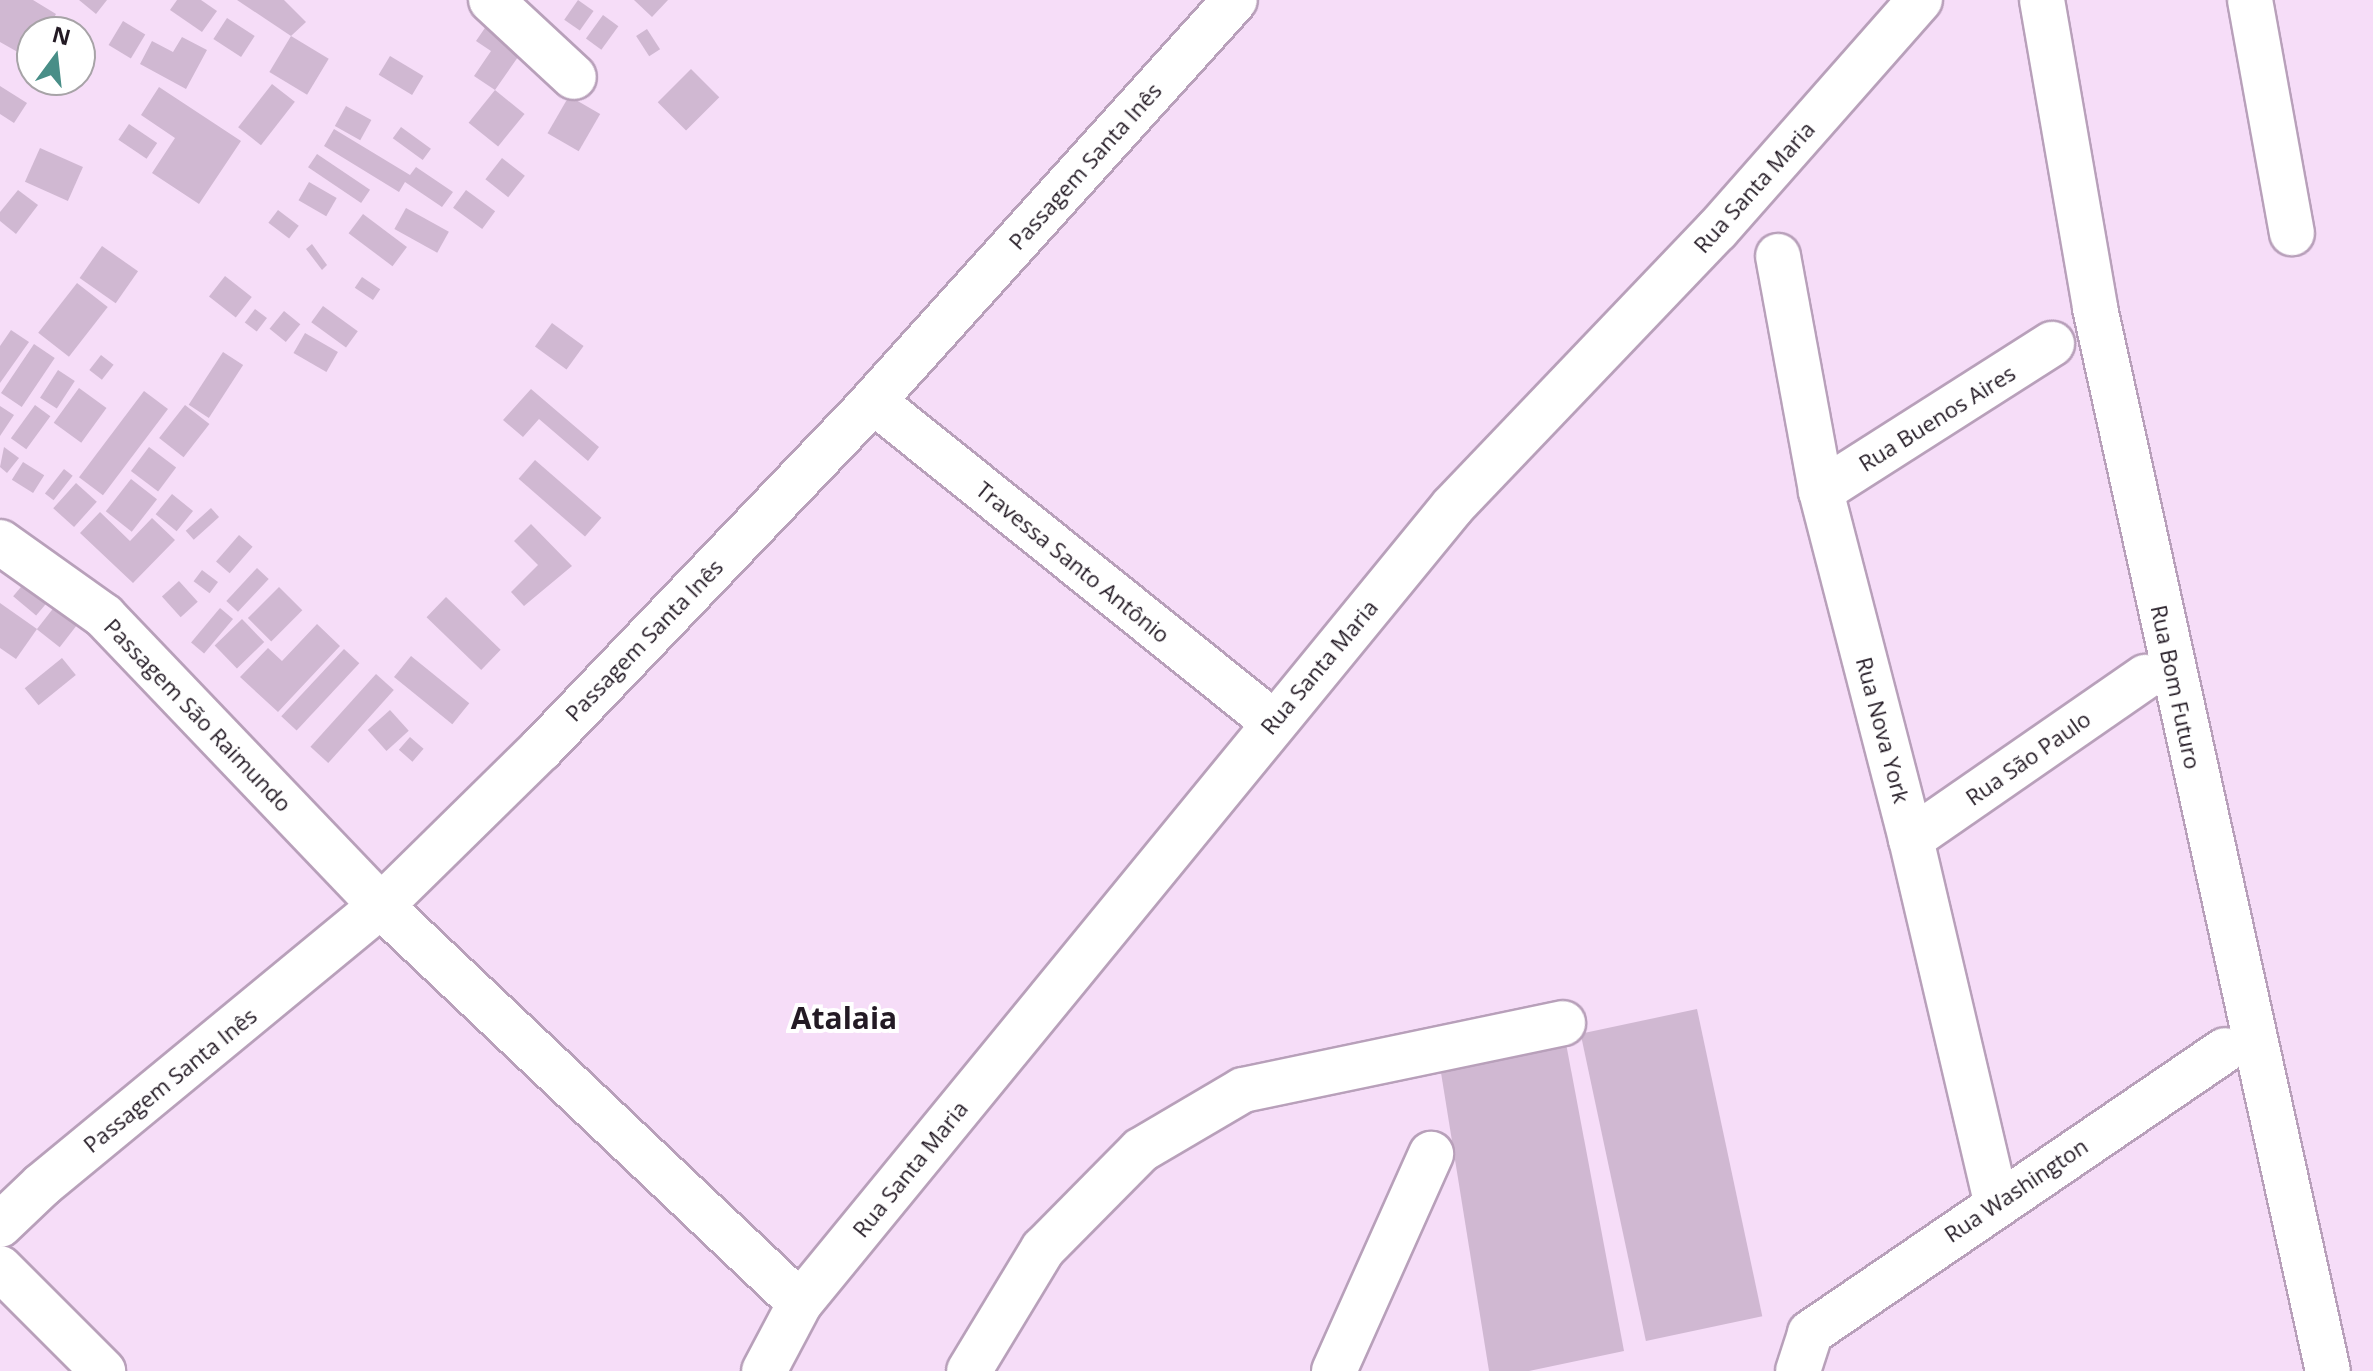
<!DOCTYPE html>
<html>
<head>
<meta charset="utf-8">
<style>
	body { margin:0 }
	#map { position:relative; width:2373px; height:1371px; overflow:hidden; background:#f6ddf8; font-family:"Open Sans",sans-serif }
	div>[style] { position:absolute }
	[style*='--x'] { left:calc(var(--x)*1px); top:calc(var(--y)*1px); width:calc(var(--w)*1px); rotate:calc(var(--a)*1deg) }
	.building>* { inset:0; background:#d0b8d2; transform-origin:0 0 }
	.roads { filter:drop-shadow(2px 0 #b8a0ba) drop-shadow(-2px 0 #b8a0ba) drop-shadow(0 2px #b8a0ba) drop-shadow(0 -2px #b8a0ba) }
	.minor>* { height:44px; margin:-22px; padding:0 22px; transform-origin:22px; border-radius:22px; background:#fff }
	span { translate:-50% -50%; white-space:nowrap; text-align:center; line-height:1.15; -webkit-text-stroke:8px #fff; paint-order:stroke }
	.street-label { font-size:22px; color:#231a24 }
	.district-label { font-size:30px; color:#231a24; font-weight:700 }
	.north { position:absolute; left:16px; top:16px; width:80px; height:80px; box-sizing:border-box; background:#fff; border:2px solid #a7a3a7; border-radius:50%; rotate:15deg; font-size:22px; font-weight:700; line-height:32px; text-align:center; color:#231a24 }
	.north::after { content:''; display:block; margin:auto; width:28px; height:36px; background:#488e87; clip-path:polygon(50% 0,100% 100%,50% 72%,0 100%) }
</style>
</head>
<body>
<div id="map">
	<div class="building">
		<i style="clip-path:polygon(0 0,33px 0,56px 14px,46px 32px,32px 32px,30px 59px,0 42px)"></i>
		<i style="clip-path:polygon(79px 0,107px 0,96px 14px)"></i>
		<i style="clip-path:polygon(177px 0,201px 0,217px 11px,202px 32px,170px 10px)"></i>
		<i style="clip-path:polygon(237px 0,284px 0,306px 22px,291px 36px)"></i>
		<i style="left:578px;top:0;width:19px;height:24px;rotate:35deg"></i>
		<i style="clip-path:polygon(634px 0,668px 0,652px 17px)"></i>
		<i style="left:603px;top:15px;width:19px;height:29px;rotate:36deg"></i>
		<i style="left:227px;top:18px;width:33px;height:25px;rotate:33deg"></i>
		<i style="left:123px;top:21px;width:26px;height:28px;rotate:31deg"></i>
		<i style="clip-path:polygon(489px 22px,525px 47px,495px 90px,474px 76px,491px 51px,476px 41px)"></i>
		<i style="left:647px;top:29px;width:24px;height:13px;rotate:57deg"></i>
		<i style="left:291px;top:36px;width:44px;height:42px;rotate:31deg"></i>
		<i style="clip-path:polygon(182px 37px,207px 50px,186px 89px,140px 64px,152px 41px,173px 52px)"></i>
		<i style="left:390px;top:56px;width:39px;height:22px;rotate:31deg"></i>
		<i style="left:691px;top:69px;width:40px;height:47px;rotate:45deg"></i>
		<i style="left:272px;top:84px;width:29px;height:55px;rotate:38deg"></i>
		<i style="clip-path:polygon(0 86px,27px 103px,14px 123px,0 114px)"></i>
		<i style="clip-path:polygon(159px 87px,241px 141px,199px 204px,152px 173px,175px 138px,141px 115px)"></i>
		<i style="left:495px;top:90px;width:38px;height:42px;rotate:39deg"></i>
		<i style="left:569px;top:96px;width:36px;height:43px;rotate:30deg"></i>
		<i style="left:346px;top:106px;width:29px;height:23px;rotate:29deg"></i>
		<i style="left:129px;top:124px;width:34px;height:19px;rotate:34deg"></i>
		<i style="left:401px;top:127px;width:37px;height:14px;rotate:36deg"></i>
		<i style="clip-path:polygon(334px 129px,410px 175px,416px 167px,453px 192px,442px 207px,405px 182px,399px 192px,324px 146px)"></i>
		<i style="left:40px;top:148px;width:47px;height:37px;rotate:24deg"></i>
		<i style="left:317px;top:154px;width:64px;height:16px;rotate:34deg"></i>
		<i style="left:502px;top:158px;width:29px;height:27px;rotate:38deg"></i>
		<i style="left:309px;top:182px;width:32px;height:21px;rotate:30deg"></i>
		<i style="clip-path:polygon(18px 190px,38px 205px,16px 234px,0 221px,0 212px)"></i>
		<i style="left:466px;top:190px;width:36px;height:22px;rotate:36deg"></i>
		<i style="left:406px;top:208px;width:49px;height:24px;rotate:29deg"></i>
		<i style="left:278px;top:210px;width:26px;height:16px;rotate:37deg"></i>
		<i style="left:363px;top:214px;width:55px;height:24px;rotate:37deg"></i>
		<i style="clip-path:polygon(312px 244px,327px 265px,322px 270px,306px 249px)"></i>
		<i style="left:102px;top:246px;width:44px;height:39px;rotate:35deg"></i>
		<i style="left:225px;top:276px;width:34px;height:26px;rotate:38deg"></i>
		<i style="left:362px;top:277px;width:22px;height:13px;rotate:34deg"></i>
		<i style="left:77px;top:283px;width:39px;height:63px;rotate:38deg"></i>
		<i style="left:323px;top:306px;width:43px;height:20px;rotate:36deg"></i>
		<i style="left:255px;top:309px;width:15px;height:17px;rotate:37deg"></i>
		<i style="left:284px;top:311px;width:21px;height:23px;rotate:39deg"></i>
		<i style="left:552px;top:323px;width:39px;height:29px;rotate:36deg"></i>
		<i style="clip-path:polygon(11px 330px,29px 342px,0 383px,0 346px)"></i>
		<i style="left:305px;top:333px;width:38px;height:23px;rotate:30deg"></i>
		<i style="left:34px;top:344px;width:25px;height:59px;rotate:34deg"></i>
		<i style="left:223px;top:352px;width:24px;height:63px;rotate:33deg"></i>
		<i style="left:101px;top:355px;width:16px;height:19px;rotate:38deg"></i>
		<i style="left:58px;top:370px;width:20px;height:33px;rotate:33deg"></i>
		<i style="left:79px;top:388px;width:34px;height:43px;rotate:36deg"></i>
		<i style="clip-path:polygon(531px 389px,599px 447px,588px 461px,539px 419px,523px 437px,503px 420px)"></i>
		<i style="left:144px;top:391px;width:30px;height:108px;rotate:37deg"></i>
		<i style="left:35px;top:405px;width:19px;height:41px;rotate:36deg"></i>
		<i style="left:185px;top:405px;width:31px;height:42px;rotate:38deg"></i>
		<i style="clip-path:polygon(0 406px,14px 415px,0 436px)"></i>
		<i style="clip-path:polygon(4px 447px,19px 458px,7px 473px,0 467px)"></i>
		<i style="left:149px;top:447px;width:34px;height:30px;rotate:37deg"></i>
		<i style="left:535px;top:460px;width:88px;height:25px;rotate:41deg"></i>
		<i style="left:23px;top:462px;width:25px;height:21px;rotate:32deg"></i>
		<i style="left:64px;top:469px;width:11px;height:31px;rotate:38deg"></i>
		<i style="left:131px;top:479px;width:33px;height:41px;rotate:38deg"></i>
		<i style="left:76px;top:483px;width:28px;height:34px;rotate:42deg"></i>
		<i style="left:172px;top:494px;width:27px;height:26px;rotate:39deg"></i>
		<i style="left:211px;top:508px;width:12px;height:34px;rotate:48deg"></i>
		<i style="clip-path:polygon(100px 512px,130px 541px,152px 518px,175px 540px,133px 583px,80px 533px)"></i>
		<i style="clip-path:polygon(531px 524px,572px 566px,524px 606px,511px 592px,538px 565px,514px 541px)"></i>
		<i style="left:239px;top:535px;width:18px;height:35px;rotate:41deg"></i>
		<i style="left:257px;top:568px;width:16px;height:45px;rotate:43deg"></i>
		<i style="left:202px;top:570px;width:20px;height:14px;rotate:37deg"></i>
		<i style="left:26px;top:581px;width:30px;height:20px;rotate:40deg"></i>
		<i style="left:179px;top:581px;width:28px;height:23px;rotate:48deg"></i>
		<i style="left:279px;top:587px;width:33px;height:44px;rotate:45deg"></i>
		<i style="left:446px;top:597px;width:76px;height:28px;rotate:44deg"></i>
		<i style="left:59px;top:601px;width:29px;height:36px;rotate:38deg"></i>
		<i style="clip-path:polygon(0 603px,37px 629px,16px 659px,0 648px)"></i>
		<i style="left:220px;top:608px;width:17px;height:45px;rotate:40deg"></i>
		<i style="left:242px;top:619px;width:32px;height:38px;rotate:46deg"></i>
		<i style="clip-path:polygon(317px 624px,340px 646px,278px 712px,240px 677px,268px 648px,282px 661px)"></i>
		<i style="left:344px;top:649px;width:21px;height:92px;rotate:43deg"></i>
		<i style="left:411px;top:656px;width:75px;height:27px;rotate:39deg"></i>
		<i style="left:62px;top:658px;width:22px;height:48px;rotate:51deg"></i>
		<i style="left:376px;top:674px;width:24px;height:98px;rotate:42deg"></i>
		<i style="left:390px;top:710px;width:28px;height:30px;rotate:48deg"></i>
		<i style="left:410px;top:737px;width:18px;height:17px;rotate:41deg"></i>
		<i style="left:1697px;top:1009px;width:314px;height:119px;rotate:78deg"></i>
		<i style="clip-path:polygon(1565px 1038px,1624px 1351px,1529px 1371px,1489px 1371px,1438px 1054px)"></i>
	</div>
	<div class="roads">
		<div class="minor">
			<i style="--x:491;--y:0;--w:113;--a:42.9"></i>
			<i style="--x:2042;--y:0;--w:313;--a:80.2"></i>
			<i style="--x:2095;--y:308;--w:1088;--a:77.64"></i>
			<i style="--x:2250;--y:0;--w:237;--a:79.8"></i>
			<i style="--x:1778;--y:256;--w:239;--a:79.6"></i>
			<i style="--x:1821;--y:491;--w:359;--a:75.5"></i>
			<i style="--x:1911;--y:839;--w:373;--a:76.8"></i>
			<i style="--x:873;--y:401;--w:513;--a:38.75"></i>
			<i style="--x:1821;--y:491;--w:274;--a:-32.5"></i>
			<i style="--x:0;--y:542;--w:128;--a:35.4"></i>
			<i style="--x:104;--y:616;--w:401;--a:46.3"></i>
			<i style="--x:381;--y:906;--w:577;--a:43.46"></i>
			<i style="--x:1911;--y:839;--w:285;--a:-34.7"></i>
			<i style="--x:0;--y:1225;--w:58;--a:-43.6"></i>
			<i style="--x:42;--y:1185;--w:439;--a:-39.5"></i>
			<i style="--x:381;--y:906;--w:224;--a:-44.5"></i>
			<i style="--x:541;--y:749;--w:481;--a:-46.3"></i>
			<i style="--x:873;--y:401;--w:540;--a:-47.93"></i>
			<i style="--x:0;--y:1268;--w:146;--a:45"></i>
			<i style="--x:764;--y:1371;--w:77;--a:-62.1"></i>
			<i style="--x:800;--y:1303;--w:1030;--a:-50.67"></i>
			<i style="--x:1453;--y:506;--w:382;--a:-46.3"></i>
			<i style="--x:1717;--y:230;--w:307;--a:-48.6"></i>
			<i style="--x:969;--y:1371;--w:143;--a:-58.8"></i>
			<i style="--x:1043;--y:1249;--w:139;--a:-45.3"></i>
			<i style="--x:1141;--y:1150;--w:118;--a:-30.5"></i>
			<i style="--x:1243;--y:1090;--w:327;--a:-11.8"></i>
			<i style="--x:1334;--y:1371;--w:238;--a:-65.9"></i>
			<i style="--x:1798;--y:1371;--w:40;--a:-72"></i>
			<i style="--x:1810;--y:1333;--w:502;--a:-34.29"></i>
		</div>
	</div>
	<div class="street-label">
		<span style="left:1085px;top:166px;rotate:-48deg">Passagem Santa Inês</span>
		<span style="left:1754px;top:187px;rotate:-48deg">Rua Santa Maria</span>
		<span style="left:1937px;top:418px;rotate:-32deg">Rua Buenos Aires</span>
		<span style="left:1073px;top:562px;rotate:39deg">Travessa Santo Antônio</span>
		<span style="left:644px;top:640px;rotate:-46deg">Passagem Santa Inês</span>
		<span style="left:1319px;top:667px;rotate:-50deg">Rua Santa Maria</span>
		<span style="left:2176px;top:687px;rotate:78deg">Rua Bom Futuro</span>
		<span style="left:198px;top:715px;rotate:46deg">Passagem São Raimundo</span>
		<span style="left:1883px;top:730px;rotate:75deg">Rua Nova York</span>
		<span style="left:2028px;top:758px;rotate:-35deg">Rua São Paulo</span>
		<span style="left:170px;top:1080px;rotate:-39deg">Passagem Santa Inês</span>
		<span style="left:910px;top:1169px;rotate:-51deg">Rua Santa Maria</span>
		<span style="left:2016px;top:1190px;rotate:-34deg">Rua Washington</span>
	</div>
	<div class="district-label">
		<span style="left:844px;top:1018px">Atalaia</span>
	</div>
	<div class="north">N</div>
</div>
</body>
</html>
